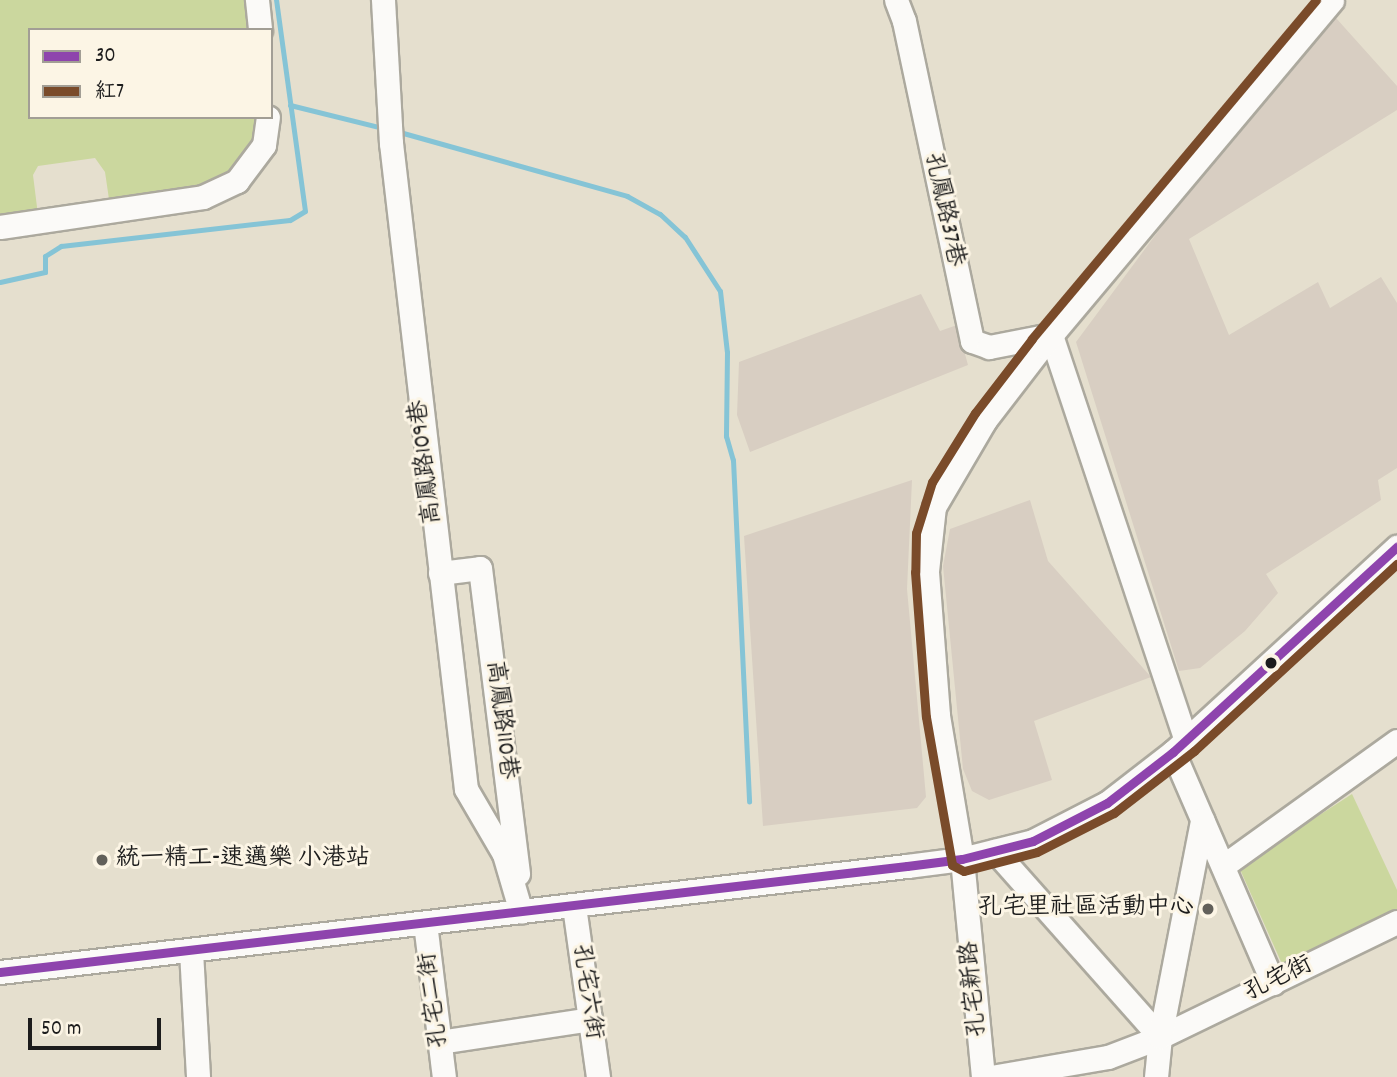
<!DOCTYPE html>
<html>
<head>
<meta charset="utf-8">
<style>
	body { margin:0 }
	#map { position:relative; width:1397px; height:1077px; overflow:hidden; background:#e5dfce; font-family:Dekko,"LXGW WenKai TC",sans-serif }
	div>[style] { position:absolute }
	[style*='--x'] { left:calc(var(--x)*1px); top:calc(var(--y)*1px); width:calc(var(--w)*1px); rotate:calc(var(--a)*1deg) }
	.industrial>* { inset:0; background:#d8cec2 }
	.green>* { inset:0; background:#cbd79e }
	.stream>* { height:5px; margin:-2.5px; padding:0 2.5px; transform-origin:2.5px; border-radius:2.5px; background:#85c4d6 }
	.roads { filter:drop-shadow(2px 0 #aca99e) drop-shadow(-2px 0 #aca99e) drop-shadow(0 2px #aca99e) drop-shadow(0 -2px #aca99e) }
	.minor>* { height:23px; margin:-11.5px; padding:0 11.5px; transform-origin:11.5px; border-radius:11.5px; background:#fbfaf8 }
	.bus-1>* { height:9px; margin:-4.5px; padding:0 4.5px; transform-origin:4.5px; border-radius:4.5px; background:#8e44ad }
	.bus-2>* { height:9px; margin:-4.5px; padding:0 4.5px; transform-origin:4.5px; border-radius:4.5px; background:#7a4b2a }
	.dots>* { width:19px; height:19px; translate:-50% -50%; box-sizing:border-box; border:4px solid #fcf5e5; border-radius:50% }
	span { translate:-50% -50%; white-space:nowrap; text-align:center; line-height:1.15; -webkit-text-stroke:6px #fcf5e5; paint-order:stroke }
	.street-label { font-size:24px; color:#1c1c1c }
	.poi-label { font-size:24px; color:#1c1c1c }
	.left { translate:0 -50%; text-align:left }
	.right { translate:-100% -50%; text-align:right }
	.legend { position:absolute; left:28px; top:28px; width:245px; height:91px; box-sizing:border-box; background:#fcf5e5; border:2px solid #a29e95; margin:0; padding:9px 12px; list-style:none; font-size:21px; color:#1c1c1c }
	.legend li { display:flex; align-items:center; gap:14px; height:35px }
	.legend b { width:35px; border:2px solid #a29e95 }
	.scale { position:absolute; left:28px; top:1018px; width:133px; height:32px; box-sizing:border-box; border:4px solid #1c1c1c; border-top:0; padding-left:9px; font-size:21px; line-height:24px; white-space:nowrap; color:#1c1c1c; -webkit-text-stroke:5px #fcf5e5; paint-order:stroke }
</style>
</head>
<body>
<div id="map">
	<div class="industrial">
		<i style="clip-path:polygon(1336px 18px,1397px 86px,1397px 110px,1189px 239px,1229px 335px,1318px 282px,1330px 308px,1381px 277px,1397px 303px,1397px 468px,1378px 480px,1381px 500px,1266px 574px,1278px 593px,1245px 631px,1200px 668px,1179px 671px,1076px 342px,1168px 218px)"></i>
		<i style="clip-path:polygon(921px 294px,940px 331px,957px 325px,968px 365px,750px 452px,737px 415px,739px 362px)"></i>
		<i style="clip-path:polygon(912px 480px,907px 589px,926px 797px,917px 808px,763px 826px,744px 536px)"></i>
		<i style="clip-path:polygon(1030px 500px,1048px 561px,1151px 677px,1034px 721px,1052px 780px,989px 800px,972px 791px,963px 769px,943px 566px,950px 529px)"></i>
	</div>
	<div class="green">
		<i style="clip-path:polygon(0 0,252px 0,256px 30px,30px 30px,30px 117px,262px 117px,258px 143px,231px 176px,196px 192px,110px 206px,105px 172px,95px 158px,38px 166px,33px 175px,38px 215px,0 221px)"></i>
		<i style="clip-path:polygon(1352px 794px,1397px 890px,1397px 918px,1286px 973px,1239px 867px)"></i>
	</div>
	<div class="stream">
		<i style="--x:290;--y:105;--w:96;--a:13.9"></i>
		<i style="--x:396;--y:131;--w:240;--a:15.7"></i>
		<i style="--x:627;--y:196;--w:38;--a:29"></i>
		<i style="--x:660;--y:214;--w:34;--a:43"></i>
		<i style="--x:685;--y:237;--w:64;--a:57.1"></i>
		<i style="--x:720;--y:291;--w:61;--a:83.5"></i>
		<i style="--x:727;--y:352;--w:84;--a:90.7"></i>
		<i style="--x:726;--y:436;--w:25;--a:74"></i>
		<i style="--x:733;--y:460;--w:342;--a:87.3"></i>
		<i style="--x:0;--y:282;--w:46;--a:-12.5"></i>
		<i style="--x:45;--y:272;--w:16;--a:-90"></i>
		<i style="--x:45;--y:256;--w:19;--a:-32"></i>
		<i style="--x:61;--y:246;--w:230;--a:-6.5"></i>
		<i style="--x:290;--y:220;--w:17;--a:-31"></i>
		<i style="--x:305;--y:211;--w:213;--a:-97.8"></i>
	</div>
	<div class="roads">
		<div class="minor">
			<i style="--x:257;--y:0;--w:30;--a:84"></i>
			<i style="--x:383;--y:0;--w:143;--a:86.8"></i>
			<i style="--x:391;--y:143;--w:650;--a:83.38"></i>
			<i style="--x:466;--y:789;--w:75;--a:59.7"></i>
			<i style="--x:504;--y:854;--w:60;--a:73.7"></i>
			<i style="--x:896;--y:0;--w:22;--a:69"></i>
			<i style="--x:904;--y:21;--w:327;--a:78"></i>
			<i style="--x:972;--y:341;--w:18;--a:19"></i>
			<i style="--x:989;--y:347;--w:63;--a:-11"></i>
			<i style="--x:1051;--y:335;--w:429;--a:71.6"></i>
			<i style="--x:0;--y:227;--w:205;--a:-8.4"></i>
			<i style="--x:203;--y:197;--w:38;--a:-25"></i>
			<i style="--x:237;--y:181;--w:45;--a:-53.1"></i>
			<i style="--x:264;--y:145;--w:28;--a:-82"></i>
			<i style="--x:440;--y:573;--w:40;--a:-7.1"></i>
			<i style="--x:480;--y:568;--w:308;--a:82.9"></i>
			<i style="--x:1173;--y:752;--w:252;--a:66.6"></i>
			<i style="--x:995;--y:851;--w:249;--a:48.4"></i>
			<i style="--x:1223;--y:866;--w:214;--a:-35.7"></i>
			<i style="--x:574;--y:906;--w:173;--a:82"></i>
			<i style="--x:425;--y:923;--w:155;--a:83"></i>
			<i style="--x:191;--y:951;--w:126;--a:86.8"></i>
			<i style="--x:0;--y:972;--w:913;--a:-6.67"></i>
			<i style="--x:907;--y:866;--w:55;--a:-7.3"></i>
			<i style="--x:962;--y:859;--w:73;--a:-14.2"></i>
			<i style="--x:1033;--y:841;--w:83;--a:-27.2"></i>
			<i style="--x:1107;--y:803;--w:83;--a:-37.7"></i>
			<i style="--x:1173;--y:752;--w:304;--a:-42.5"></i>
			<i style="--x:440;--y:1042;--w:152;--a:-8.7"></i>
			<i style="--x:983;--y:1077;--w:219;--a:-95.5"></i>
			<i style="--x:962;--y:859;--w:146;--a:-99.5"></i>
			<i style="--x:938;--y:715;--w:144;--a:-94.4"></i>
			<i style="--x:927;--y:571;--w:64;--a:-83.8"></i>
			<i style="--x:934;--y:507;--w:101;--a:-59.6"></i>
			<i style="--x:985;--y:420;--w:93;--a:-52.4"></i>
			<i style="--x:1042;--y:346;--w:451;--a:-50"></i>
			<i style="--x:991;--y:1077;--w:119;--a:-9.7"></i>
			<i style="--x:1108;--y:1057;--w:56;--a:-21"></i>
			<i style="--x:1160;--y:1037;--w:263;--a:-25.9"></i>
			<i style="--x:1156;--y:1077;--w:40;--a:-84.3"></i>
			<i style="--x:1160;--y:1037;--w:221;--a:-79"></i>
		</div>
	</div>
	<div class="bus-1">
		<i style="--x:0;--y:972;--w:913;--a:-6.67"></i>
		<i style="--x:907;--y:866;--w:55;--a:-7.3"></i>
		<i style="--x:962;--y:859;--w:73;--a:-14.2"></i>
		<i style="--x:1033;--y:841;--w:83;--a:-27.2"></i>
		<i style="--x:1107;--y:803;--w:83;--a:-37.7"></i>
		<i style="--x:1173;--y:752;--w:304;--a:-42.5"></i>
	</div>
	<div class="bus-2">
		<i style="--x:1316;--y:0;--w:442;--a:130"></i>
		<i style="--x:1032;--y:339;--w:93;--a:127.6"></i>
		<i style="--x:975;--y:413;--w:81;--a:121.9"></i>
		<i style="--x:932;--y:482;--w:53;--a:107.4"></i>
		<i style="--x:916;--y:533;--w:39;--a:91"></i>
		<i style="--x:915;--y:572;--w:145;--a:85.7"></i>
		<i style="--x:926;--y:717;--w:150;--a:80"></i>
		<i style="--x:952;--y:865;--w:13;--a:27"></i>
		<i style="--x:964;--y:871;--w:75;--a:-14.6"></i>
		<i style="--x:1037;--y:852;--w:86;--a:-26.9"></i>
		<i style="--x:1114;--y:813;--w:101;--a:-37.8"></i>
		<i style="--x:1194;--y:751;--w:276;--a:-42.7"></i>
	</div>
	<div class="dots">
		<i style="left:1271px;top:663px;background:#1c1c1c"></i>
		<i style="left:102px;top:860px;background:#62605a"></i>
		<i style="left:1208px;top:909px;background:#62605a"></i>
	</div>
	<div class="street-label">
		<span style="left:943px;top:210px;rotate:78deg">孔鳳路37巷</span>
		<span style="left:427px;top:462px;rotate:-97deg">高鳳路109巷</span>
		<span style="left:500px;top:720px;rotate:83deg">高鳳路110巷</span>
		<span style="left:1279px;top:980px;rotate:-26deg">孔宅街</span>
		<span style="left:975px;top:989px;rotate:-95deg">孔宅新路</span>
		<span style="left:586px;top:992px;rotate:82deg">孔宅六街</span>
		<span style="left:435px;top:1000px;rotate:-97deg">孔宅二街</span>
	</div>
	<div class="poi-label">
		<span class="left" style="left:116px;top:860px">統一精工-速邁樂 小港站</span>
		<span class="right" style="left:1194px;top:909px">孔宅里社區活動中心</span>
	</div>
	<ul class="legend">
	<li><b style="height:9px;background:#8e44ad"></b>30</li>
	<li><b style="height:9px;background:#7a4b2a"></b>紅7</li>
	</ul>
	<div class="scale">50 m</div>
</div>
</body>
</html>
